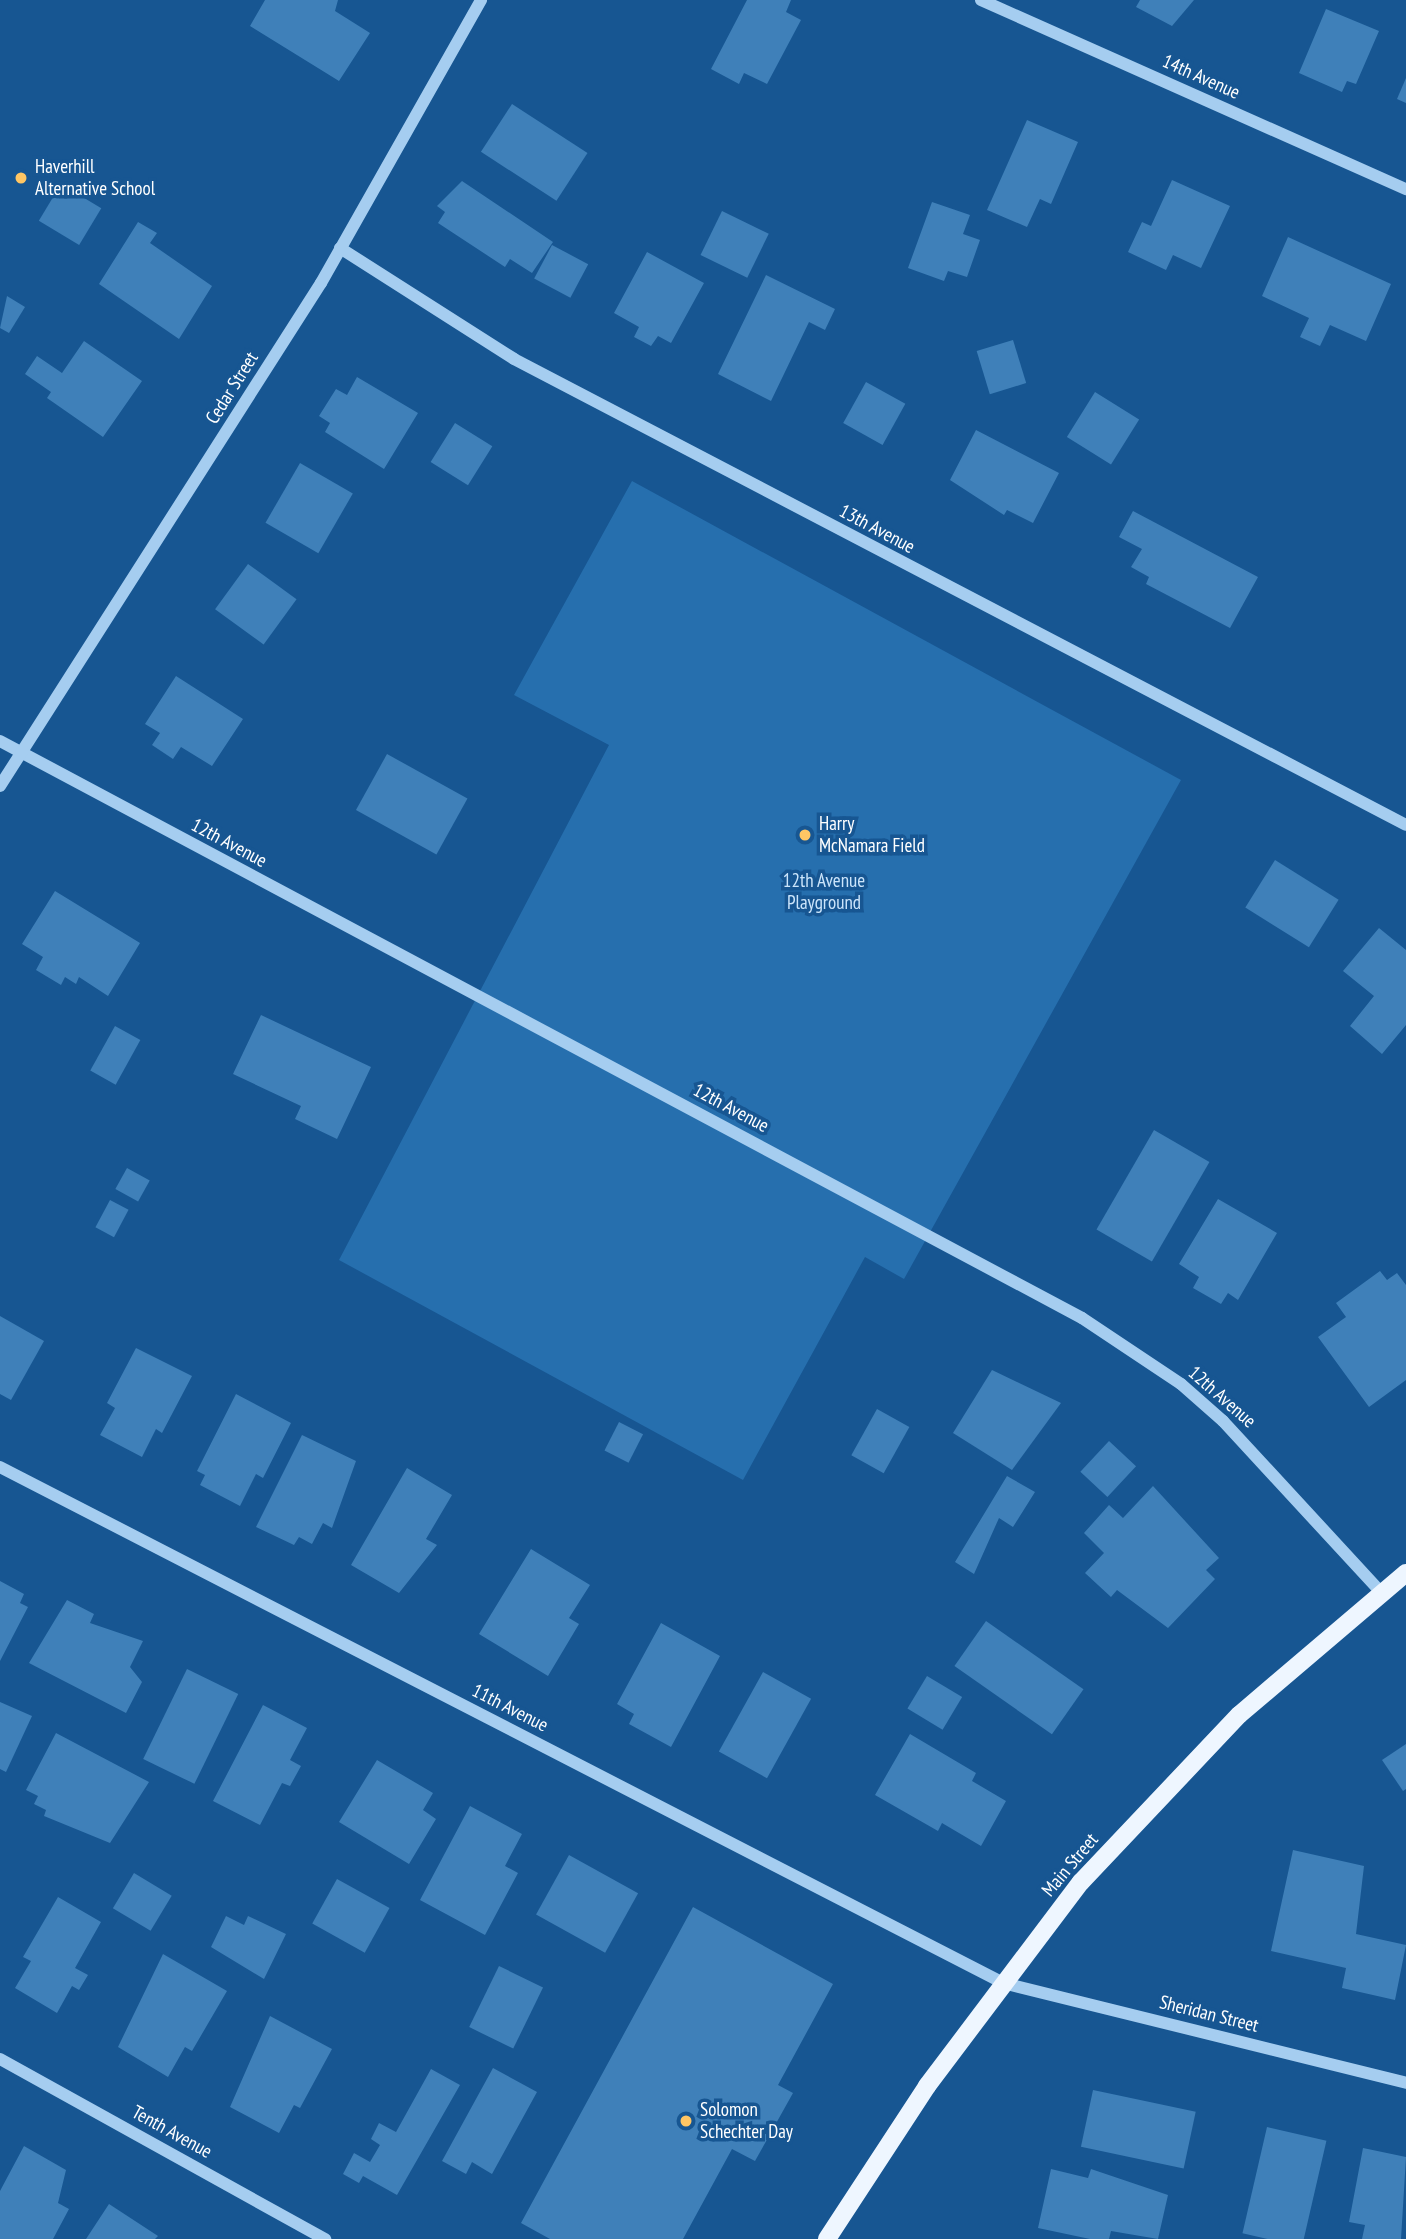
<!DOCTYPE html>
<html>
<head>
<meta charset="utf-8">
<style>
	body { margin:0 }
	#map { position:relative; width:1406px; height:2239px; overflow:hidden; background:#175692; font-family:"PT Sans Narrow",sans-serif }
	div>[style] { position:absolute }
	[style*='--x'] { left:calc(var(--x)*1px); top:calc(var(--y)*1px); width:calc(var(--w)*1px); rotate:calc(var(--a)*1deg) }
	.green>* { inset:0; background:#266fae }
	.building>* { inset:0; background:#3f80b9; transform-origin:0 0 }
	.minor>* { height:12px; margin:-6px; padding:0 6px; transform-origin:6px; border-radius:6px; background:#a5cdf0 }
	.major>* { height:18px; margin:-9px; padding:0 9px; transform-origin:9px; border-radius:9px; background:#eef6ff }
	.dots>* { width:19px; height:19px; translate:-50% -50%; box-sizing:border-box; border:4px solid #175692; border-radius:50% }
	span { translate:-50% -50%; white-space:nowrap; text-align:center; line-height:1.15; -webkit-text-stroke:7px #175692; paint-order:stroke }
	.street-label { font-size:19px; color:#fff }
	.poi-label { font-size:19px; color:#fff }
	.left { translate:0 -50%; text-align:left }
	.park-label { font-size:19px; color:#cce5fb }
</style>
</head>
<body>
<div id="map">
	<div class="green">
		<i style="clip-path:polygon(632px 481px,1181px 780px,904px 1279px,865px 1257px,743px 1480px,339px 1260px,609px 745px,514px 695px)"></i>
	</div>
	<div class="building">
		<i style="clip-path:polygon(265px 0,338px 0,335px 11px,370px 33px,339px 81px,250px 26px)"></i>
		<i style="clip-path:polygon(747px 0,791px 0,786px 12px,801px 20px,767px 84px,744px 73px,739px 84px,711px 69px)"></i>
		<i style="clip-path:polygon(1140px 0,1194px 0,1172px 26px,1136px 7px)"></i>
		<i style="clip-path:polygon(1326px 9px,1379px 31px,1356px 84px,1347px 81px,1342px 92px,1299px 73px)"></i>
		<i style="clip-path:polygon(1406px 78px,1406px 103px,1397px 99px)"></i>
		<i style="left:512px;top:104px;width:90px;height:57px;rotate:33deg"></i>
		<i style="clip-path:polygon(1027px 120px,1078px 142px,1051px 204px,1040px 199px,1027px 227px,987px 210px)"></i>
		<i style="clip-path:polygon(1172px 180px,1230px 206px,1201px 268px,1173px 255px,1166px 270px,1128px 252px,1142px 222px,1151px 226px)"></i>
		<i style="clip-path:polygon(462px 181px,553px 242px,532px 273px,510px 259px,505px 267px,438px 223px,445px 212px,437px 206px)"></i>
		<i style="left:61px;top:184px;width:47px;height:43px;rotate:31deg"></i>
		<i style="clip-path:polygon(932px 202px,970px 215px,963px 234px,980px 240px,967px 277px,948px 271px,944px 281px,908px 268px)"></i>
		<i style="left:722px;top:211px;width:52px;height:49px;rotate:26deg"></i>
		<i style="clip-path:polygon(138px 222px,157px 233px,150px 243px,212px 286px,179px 339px,99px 284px)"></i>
		<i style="clip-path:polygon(1288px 237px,1391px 284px,1366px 341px,1330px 325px,1320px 346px,1300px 337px,1309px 318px,1262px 296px)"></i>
		<i style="left:552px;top:245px;width:41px;height:38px;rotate:28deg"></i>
		<i style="clip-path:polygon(647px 252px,704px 283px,671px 343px,658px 336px,651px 346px,634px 337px,639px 327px,614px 313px)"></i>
		<i style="clip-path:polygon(766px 275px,835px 309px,825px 330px,809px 322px,771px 401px,718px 374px)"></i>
		<i style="clip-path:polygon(7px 296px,25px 307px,9px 333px,0 328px)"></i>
		<i style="left:1013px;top:340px;width:45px;height:38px;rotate:73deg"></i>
		<i style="clip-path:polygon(84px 341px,142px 381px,103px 437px,47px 398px,51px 392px,25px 374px,37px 356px,62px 373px)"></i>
		<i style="clip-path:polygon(357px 377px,418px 413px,384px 469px,325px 432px,330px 423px,319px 416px,336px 389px,347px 395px)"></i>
		<i style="left:866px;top:382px;width:45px;height:47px;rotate:29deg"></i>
		<i style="left:1095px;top:392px;width:52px;height:53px;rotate:32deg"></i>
		<i style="left:455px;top:423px;width:44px;height:46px;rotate:32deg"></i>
		<i style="clip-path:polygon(976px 430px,1059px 473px,1033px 523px,1007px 510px,1004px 515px,950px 480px)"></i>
		<i style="left:300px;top:463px;width:61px;height:69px;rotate:30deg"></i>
		<i style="clip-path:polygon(1133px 511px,1258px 577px,1230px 628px,1146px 584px,1149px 577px,1131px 567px,1142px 549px,1119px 537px)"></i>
		<i style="left:248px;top:564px;width:60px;height:56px;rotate:36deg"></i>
		<i style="clip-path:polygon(176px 676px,243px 719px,212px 766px,181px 747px,173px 759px,152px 745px,160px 733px,145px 724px)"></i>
		<i style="left:387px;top:754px;width:92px;height:64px;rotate:29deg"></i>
		<i style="left:1275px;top:860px;width:75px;height:56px;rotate:32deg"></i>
		<i style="clip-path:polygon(55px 891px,140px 943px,108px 996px,79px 977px,76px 984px,65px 977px,61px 985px,36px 970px,43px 957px,22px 944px)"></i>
		<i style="clip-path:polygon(1379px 928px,1406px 950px,1406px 1025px,1382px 1054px,1350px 1026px,1374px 996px,1343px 971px)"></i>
		<i style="clip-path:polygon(261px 1015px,371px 1067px,337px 1139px,295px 1119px,301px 1106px,233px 1074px)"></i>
		<i style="left:115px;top:1026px;width:29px;height:51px;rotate:29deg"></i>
		<i style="left:1154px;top:1130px;width:64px;height:115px;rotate:30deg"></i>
		<i style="left:127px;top:1168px;width:26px;height:24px;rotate:29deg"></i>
		<i style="clip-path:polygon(1218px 1199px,1277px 1233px,1238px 1300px,1228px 1293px,1221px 1304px,1193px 1288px,1199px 1277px,1179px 1264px)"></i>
		<i style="left:110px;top:1200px;width:21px;height:31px;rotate:28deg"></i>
		<i style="clip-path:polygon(1380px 1271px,1387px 1280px,1397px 1273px,1406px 1285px,1406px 1380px,1369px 1407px,1318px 1337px,1346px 1317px,1336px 1303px)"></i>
		<i style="clip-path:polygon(0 1316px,44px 1341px,11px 1400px,0 1394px)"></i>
		<i style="clip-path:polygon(136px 1348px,192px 1376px,162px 1433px,156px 1429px,142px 1457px,100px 1435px,115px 1408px,107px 1403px)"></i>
		<i style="clip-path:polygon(992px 1370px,1061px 1403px,1012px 1470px,953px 1433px)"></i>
		<i style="clip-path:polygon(236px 1394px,291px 1423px,263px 1478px,256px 1474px,240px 1506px,200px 1485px,205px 1475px,197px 1471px)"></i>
		<i style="left:877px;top:1409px;width:37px;height:53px;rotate:29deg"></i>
		<i style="left:619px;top:1422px;width:27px;height:32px;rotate:27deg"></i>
		<i style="clip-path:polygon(302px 1435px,356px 1461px,332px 1528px,323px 1523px,312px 1544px,299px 1537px,294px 1545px,256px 1527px)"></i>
		<i style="left:1109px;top:1441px;width:37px;height:42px;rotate:43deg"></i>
		<i style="clip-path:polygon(407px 1468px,452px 1495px,426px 1539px,437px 1545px,399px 1593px,351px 1565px)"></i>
		<i style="clip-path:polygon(1007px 1476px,1035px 1492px,1013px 1527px,999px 1518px,974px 1574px,955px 1562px)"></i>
		<i style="clip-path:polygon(1153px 1486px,1219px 1558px,1206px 1570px,1215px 1579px,1168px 1628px,1117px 1590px,1111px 1597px,1085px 1573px,1104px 1553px,1084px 1533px,1109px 1505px,1123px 1518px)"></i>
		<i style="clip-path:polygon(531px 1549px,590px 1585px,569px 1618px,579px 1624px,548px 1676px,479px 1634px)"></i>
		<i style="clip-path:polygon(0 1581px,24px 1594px,20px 1603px,28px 1607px,0 1661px)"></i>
		<i style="clip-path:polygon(67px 1600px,94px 1614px,90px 1623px,143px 1641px,130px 1667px,142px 1682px,126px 1713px,29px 1663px)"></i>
		<i style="left:986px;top:1621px;width:119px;height:55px;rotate:35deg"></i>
		<i style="clip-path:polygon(661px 1623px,720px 1656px,671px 1747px,629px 1724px,634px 1714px,617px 1704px)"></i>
		<i style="left:187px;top:1669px;width:57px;height:100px;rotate:26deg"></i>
		<i style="left:763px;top:1672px;width:55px;height:91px;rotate:29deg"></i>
		<i style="left:927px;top:1676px;width:41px;height:38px;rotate:31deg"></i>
		<i style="clip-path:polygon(0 1702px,32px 1716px,6px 1772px,0 1769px)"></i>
		<i style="clip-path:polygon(263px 1705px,307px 1728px,290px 1760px,301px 1766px,290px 1786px,282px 1783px,260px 1825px,213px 1801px)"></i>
		<i style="clip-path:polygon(56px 1733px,149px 1782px,110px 1843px,44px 1816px,46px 1810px,34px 1804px,38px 1796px,26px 1790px)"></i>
		<i style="clip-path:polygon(910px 1734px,976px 1773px,972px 1781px,1006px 1801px,981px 1846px,942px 1823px,938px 1831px,875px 1795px)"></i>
		<i style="clip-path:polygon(1406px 1744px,1406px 1789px,1403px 1791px,1382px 1760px)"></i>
		<i style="clip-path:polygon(377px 1760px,433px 1793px,423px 1810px,436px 1819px,409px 1864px,339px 1822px)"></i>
		<i style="clip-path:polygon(470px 1806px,522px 1834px,505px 1866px,518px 1873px,485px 1935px,420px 1900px)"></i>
		<i style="clip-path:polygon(1293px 1850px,1364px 1866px,1356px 1934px,1406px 1945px,1395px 2000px,1342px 1988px,1346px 1968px,1271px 1951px)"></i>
		<i style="left:569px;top:1855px;width:79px;height:68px;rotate:29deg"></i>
		<i style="left:134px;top:1873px;width:44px;height:41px;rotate:31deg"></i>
		<i style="left:337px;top:1879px;width:60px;height:51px;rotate:29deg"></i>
		<i style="clip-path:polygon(58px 1897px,101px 1922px,75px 1968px,88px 1975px,79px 1990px,72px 1986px,57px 2013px,15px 1988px,31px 1961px,23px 1957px)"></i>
		<i style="clip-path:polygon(693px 1907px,833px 1984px,778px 2085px,793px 2093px,755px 2161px,732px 2149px,683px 2239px,550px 2239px,521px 2223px)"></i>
		<i style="clip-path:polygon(226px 1916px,244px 1925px,248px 1916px,286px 1934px,264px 1979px,211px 1947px)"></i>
		<i style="clip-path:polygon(163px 1954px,227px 1991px,192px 2051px,185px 2047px,168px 2077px,118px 2047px)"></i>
		<i style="left:499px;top:1966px;width:49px;height:68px;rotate:26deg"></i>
		<i style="clip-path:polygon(270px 2016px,332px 2049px,300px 2108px,294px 2105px,279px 2133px,230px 2107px)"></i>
		<i style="clip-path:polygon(493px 2068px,537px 2092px,492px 2174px,472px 2162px,466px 2174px,442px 2161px)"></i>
		<i style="clip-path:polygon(431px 2069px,460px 2085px,397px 2195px,363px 2176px,359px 2183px,343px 2174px,354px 2153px,370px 2162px,380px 2145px,371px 2139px,379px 2123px,396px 2132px)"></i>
		<i style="left:1093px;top:2090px;width:105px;height:58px;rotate:12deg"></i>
		<i style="left:1267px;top:2127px;width:61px;height:109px;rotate:13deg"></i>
		<i style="clip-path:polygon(24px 2146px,66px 2170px,58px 2203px,69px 2209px,53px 2239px,0 2239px,0 2191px)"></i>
		<i style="clip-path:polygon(1363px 2148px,1406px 2157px,1401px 2239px,1362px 2239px,1365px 2225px,1349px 2222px)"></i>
		<i style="clip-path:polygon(1051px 2169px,1088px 2178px,1091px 2169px,1168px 2195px,1158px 2239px,1111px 2231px,1109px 2239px,1090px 2239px,1038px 2228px)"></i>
		<i style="clip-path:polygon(109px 2204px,158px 2236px,155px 2239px,86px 2239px)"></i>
	</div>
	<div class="minor">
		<i style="--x:981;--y:0;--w:465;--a:24"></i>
		<i style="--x:340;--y:248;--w:206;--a:32.5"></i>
		<i style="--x:514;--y:359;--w:1006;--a:27.58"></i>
		<i style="--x:0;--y:741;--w:1226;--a:28.07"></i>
		<i style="--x:1082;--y:1318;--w:119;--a:33.7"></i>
		<i style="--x:1181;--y:1384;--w:56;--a:41.4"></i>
		<i style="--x:1223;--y:1421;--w:233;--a:47.3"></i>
		<i style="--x:0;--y:786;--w:597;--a:-57.46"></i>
		<i style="--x:321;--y:283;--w:325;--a:-60.5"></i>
		<i style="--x:0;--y:1467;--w:1128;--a:27.22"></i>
		<i style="--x:1003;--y:1983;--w:415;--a:13.9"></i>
		<i style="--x:0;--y:2059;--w:372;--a:29"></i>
	</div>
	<div class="major">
		<i style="--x:827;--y:2239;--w:183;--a:-56.8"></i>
		<i style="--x:927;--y:2086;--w:256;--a:-53"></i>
		<i style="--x:1081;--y:1882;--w:230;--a:-46.6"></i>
		<i style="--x:1239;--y:1715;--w:219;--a:-40.4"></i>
	</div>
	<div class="dots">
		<i style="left:21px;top:178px;background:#ffc664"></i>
		<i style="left:805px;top:835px;background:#ffc664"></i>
		<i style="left:686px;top:2121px;background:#ffc664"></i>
	</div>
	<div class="street-label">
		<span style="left:1201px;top:77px;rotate:24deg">14th Avenue</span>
		<span style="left:232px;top:388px;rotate:-58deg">Cedar Street</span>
		<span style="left:877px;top:529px;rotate:28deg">13th Avenue</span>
		<span style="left:229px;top:843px;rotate:28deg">12th Avenue</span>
		<span style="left:731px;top:1108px;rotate:28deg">12th Avenue</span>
		<span style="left:1222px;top:1397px;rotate:41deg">12th Avenue</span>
		<span style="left:510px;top:1708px;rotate:27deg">11th Avenue</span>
		<span style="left:1070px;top:1865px;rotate:-50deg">Main Street</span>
		<span style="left:1209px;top:2014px;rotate:14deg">Sheridan Street</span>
		<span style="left:172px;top:2132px;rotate:29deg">Tenth Avenue</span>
	</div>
	<div class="poi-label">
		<span class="left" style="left:35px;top:178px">Haverhill<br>Alternative School</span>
		<span class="left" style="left:819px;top:835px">Harry<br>McNamara Field</span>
		<span class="left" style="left:700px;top:2121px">Solomon<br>Schechter Day</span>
	</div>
	<div class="park-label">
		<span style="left:824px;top:892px">12th Avenue<br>Playground</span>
	</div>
</div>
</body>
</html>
